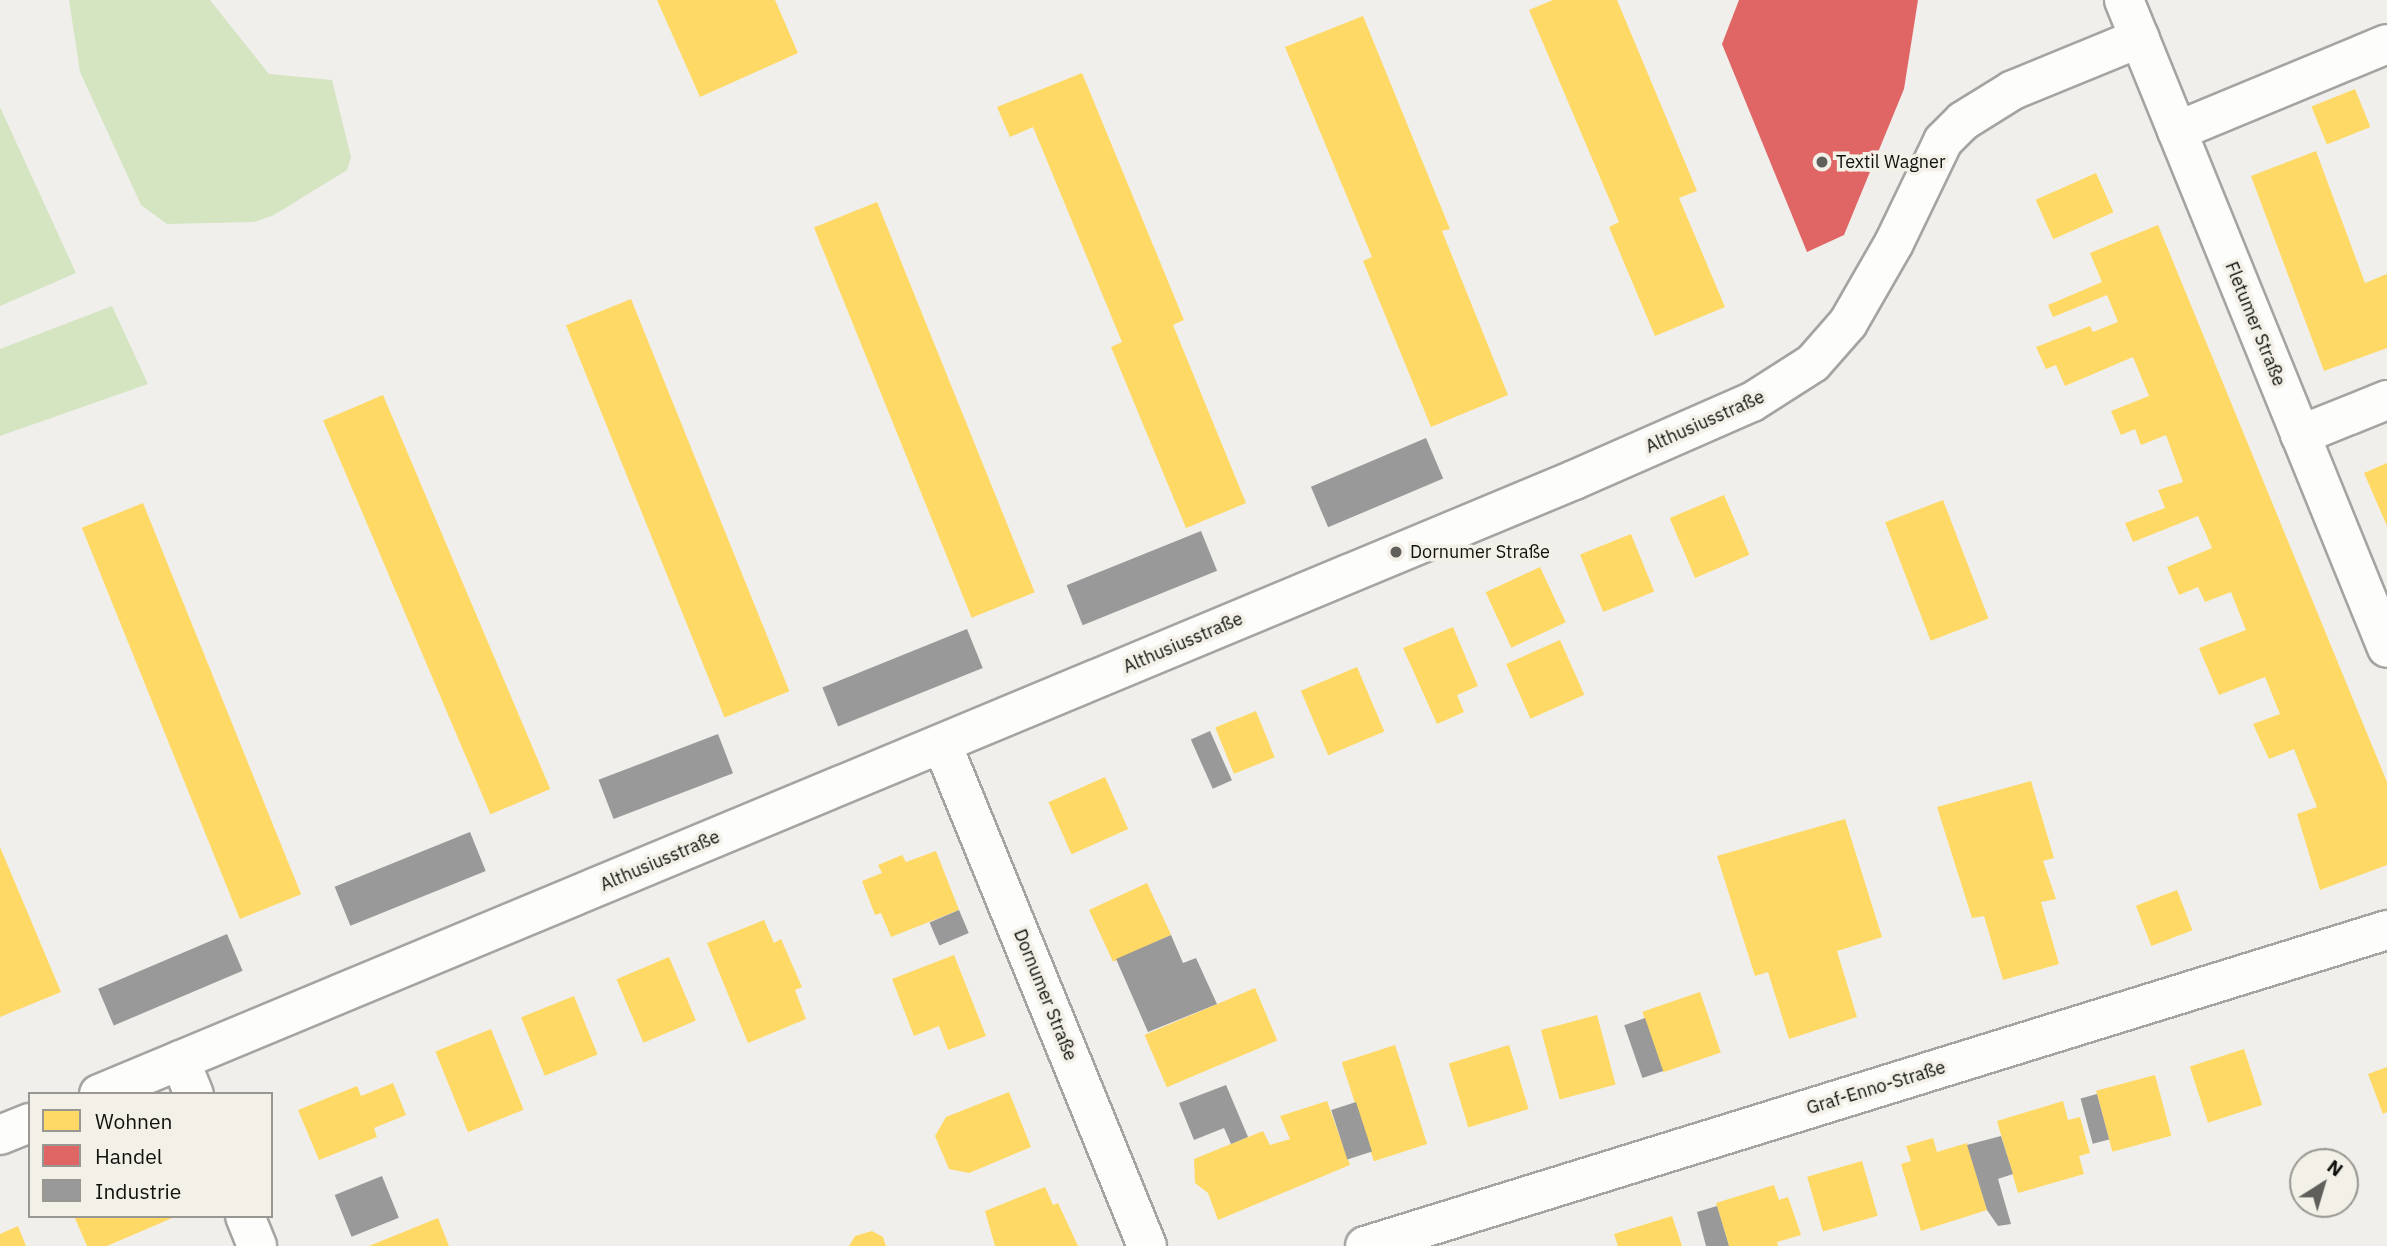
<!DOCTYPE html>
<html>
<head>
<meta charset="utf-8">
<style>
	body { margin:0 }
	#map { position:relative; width:2387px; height:1246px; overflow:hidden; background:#f0efeb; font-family:"IBM Plex Sans",sans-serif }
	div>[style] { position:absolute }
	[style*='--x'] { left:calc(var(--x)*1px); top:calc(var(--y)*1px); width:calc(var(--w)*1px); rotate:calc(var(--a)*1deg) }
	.green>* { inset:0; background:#d5e5c2 }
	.homes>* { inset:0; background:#ffd966; transform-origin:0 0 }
	.shops>* { inset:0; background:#e06666 }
	.industry>* { inset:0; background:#999; transform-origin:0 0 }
	.roads { filter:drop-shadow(2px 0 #a5a4a1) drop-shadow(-2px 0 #a5a4a1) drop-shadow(0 2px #a5a4a1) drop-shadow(0 -2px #a5a4a1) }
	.minor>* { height:38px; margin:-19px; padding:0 19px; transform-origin:19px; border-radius:19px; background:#fdfdfc }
	.dots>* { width:19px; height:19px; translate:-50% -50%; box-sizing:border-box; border:4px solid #f3f0e8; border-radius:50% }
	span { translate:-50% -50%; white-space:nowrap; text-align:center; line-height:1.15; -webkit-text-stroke:7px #f3f0e8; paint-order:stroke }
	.poi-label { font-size:18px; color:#12110e }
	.left { translate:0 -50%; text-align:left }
	.street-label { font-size:18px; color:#12110e }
	.legend { position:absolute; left:28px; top:1092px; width:245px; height:126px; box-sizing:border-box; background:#f3f0e8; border:2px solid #999791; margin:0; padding:9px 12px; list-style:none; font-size:21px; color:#12110e }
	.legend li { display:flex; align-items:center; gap:14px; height:35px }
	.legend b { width:35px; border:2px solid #999791 }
	.north { position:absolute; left:2289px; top:1148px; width:70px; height:70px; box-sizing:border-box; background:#f3f0e8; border:2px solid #999791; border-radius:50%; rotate:37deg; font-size:19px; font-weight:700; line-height:28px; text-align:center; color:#12110e }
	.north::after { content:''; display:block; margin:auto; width:24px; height:32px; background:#605f5b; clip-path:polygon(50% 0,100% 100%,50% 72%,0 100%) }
</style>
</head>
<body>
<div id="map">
	<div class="green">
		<i style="clip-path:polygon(69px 0,210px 0,269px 74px,332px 80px,351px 157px,347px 170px,274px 215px,254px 222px,167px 224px,141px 205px,80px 72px)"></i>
		<i style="clip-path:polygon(0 107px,76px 273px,0 306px)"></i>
		<i style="clip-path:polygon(112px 306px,148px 384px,0 436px,0 349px)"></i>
	</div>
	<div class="homes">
		<i style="clip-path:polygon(657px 0,775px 0,798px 53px,700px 97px)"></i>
		<i style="clip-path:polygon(1553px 0,1617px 0,1697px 191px,1679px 198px,1725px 307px,1655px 336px,1609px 227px,1619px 222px,1529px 10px)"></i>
		<i style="clip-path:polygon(1363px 16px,1450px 229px,1442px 231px,1508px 395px,1431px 427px,1363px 261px,1372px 257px,1285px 47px)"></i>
		<i style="clip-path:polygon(1082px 73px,1184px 320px,1173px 325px,1246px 503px,1186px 528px,1111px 347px,1122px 342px,1033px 127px,1010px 137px,997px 107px)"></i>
		<i style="left:2355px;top:89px;width:41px;height:47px;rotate:68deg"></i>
		<i style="clip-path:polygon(2316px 151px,2365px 283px,2387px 274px,2387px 348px,2324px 371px,2251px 176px)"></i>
		<i style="left:2096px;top:173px;width:43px;height:66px;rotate:66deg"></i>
		<i style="left:877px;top:202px;width:421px;height:68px;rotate:68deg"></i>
		<i style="clip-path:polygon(2158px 225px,2387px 782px,2387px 865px,2320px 890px,2297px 814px,2317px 807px,2306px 780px,2294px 749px,2269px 759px,2253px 724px,2280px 714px,2265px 677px,2219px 695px,2199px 648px,2246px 630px,2231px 592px,2205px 602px,2198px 587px,2179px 595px,2167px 567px,2212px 548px,2198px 516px,2133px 542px,2125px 523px,2165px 508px,2158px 490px,2183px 482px,2166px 435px,2141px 445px,2135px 429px,2121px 435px,2111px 411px,2149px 396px,2133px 357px,2065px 386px,2056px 365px,2046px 369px,2036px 347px,2090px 326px,2093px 332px,2118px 322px,2107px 295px,2053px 317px,2048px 305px,2102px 282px,2090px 253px)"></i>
		<i style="left:631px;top:299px;width:423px;height:70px;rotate:68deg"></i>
		<i style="left:383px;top:395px;width:428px;height:65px;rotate:67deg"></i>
		<i style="clip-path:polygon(2387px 463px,2387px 526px,2364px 473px)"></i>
		<i style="left:1724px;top:495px;width:65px;height:59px;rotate:67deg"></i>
		<i style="left:1943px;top:500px;width:127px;height:62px;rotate:69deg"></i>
		<i style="left:143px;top:503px;width:422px;height:66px;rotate:68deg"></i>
		<i style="left:1631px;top:534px;width:62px;height:55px;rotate:68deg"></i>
		<i style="left:1540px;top:567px;width:61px;height:60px;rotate:65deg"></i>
		<i style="clip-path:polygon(1453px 627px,1478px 686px,1457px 695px,1464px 712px,1437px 724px,1403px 648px)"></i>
		<i style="left:1560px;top:640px;width:60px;height:59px;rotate:66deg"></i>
		<i style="left:1357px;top:667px;width:70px;height:61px;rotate:67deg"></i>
		<i style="left:1256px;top:711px;width:50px;height:44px;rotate:68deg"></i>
		<i style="left:1105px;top:777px;width:57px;height:62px;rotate:66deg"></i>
		<i style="clip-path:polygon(2031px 781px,2054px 858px,2043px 861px,2056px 899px,2041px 902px,2059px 964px,2003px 980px,1984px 916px,1972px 918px,1937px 807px)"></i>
		<i style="clip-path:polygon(1845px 819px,1882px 937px,1837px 951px,1857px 1017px,1789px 1039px,1768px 972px,1755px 976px,1717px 856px)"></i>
		<i style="clip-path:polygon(0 847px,61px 992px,0 1017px)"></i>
		<i style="clip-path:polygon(936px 851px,959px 910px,891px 937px,881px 913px,875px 915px,862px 881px,882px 873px,878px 865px,902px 855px,906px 862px)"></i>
		<i style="left:1147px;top:883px;width:57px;height:64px;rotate:65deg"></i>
		<i style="left:2177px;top:890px;width:43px;height:44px;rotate:69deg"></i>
		<i style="clip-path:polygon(764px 920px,774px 943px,781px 939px,802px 987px,795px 990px,806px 1019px,748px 1043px,707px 943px)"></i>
		<i style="clip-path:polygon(954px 955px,986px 1036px,948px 1050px,939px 1026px,914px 1036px,892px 979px)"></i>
		<i style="left:669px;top:957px;width:69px;height:57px;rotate:67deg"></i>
		<i style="left:1255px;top:988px;width:57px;height:120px;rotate:67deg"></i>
		<i style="left:1700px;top:992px;width:64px;height:61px;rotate:71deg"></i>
		<i style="left:574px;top:996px;width:63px;height:57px;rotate:68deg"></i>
		<i style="left:1597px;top:1015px;width:72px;height:58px;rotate:75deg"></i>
		<i style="left:491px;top:1029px;width:87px;height:60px;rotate:68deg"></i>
		<i style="left:1395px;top:1045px;width:104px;height:56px;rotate:72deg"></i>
		<i style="left:1509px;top:1045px;width:67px;height:63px;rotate:73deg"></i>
		<i style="left:2244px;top:1049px;width:59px;height:57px;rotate:72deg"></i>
		<i style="clip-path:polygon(2387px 1067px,2387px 1112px,2383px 1114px,2368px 1074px)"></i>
		<i style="left:2155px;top:1075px;width:63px;height:61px;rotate:75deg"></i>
		<i style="clip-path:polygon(393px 1083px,406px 1115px,374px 1128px,377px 1137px,319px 1160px,298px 1110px,357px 1086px,361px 1096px)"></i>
		<i style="clip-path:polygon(1009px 1092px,1031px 1147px,969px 1173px,949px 1169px,935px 1136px,946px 1117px)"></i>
		<i style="clip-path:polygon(1327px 1101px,1350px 1165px,1218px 1220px,1208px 1193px,1195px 1183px,1194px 1159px,1263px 1131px,1270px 1145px,1290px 1139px,1280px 1116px)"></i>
		<i style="clip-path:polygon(2063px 1101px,2068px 1120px,2080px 1117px,2090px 1153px,2079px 1156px,2084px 1174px,2018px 1193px,1997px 1121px)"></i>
		<i style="clip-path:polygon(1933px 1138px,1937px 1152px,1967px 1143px,1987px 1210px,1921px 1231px,1901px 1164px,1911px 1161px,1906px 1146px)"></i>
		<i style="left:1862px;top:1161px;width:57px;height:57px;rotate:74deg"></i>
		<i style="clip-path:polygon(1774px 1185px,1779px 1200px,1788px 1197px,1801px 1235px,1777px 1242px,1778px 1246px,1729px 1246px,1716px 1203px)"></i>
		<i style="clip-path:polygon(1045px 1187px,1053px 1205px,1058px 1203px,1078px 1246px,995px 1246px,985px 1211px)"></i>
		<i style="clip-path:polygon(74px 1216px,177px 1216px,107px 1246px,87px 1246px)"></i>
		<i style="clip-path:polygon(1672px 1216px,1682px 1246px,1618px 1246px,1614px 1234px)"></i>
		<i style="clip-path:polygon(438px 1218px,449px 1246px,369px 1246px)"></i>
		<i style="clip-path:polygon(18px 1226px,26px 1246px,0 1246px,0 1234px)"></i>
		<i style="clip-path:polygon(872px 1231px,883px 1237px,886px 1246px,849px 1246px,855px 1236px)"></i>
	</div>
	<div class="shops">
		<i style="clip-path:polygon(1739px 0,1918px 0,1904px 89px,1844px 235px,1807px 252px,1722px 44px)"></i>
	</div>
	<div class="industry">
		<i style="left:1426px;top:438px;width:44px;height:125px;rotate:67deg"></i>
		<i style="left:1201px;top:531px;width:43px;height:145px;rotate:68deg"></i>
		<i style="left:967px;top:629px;width:42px;height:156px;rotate:68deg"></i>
		<i style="left:1210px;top:731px;width:54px;height:21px;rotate:66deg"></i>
		<i style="left:718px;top:734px;width:42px;height:128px;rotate:69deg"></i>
		<i style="left:470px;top:832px;width:42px;height:146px;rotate:68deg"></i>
		<i style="left:959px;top:910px;width:25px;height:32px;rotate:67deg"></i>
		<i style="left:227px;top:934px;width:40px;height:140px;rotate:67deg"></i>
		<i style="clip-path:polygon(1171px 935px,1183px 963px,1196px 958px,1217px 1004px,1148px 1032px,1116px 959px)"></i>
		<i style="left:1645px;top:1018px;width:56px;height:22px;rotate:71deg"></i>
		<i style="clip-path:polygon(1226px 1085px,1248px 1137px,1231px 1144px,1224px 1128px,1194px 1140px,1179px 1103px)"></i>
		<i style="left:2097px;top:1094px;width:47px;height:17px;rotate:75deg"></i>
		<i style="left:1356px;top:1102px;width:52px;height:26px;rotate:72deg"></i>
		<i style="clip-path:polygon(2001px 1136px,2013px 1174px,1998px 1179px,2011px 1224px,1998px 1226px,1987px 1210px,1967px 1145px)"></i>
		<i style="left:382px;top:1176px;width:45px;height:51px;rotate:68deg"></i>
		<i style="clip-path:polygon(1717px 1206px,1729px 1246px,1706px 1246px,1697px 1212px)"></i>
	</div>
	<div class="roads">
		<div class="minor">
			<i style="--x:2124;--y:0;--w:699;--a:67.91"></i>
			<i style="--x:2177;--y:131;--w:227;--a:-22.5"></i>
			<i style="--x:2300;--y:435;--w:94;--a:-21.9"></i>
			<i style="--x:942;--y:744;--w:542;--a:67.79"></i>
			<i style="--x:180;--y:1060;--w:37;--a:68"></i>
			<i style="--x:99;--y:1094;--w:1598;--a:-22.6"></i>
			<i style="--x:1574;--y:480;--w:194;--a:-23.7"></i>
			<i style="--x:1752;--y:402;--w:72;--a:-32.6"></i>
			<i style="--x:1813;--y:363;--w:53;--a:-48.8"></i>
			<i style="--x:1848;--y:323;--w:92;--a:-60.1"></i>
			<i style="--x:1894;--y:243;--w:113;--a:-64.3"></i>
			<i style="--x:1943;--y:141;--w:28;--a:-45"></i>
			<i style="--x:1963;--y:121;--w:59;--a:-31.8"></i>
			<i style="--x:2013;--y:90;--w:137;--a:-22.3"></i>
			<i style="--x:0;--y:1135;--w:32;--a:-22"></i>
			<i style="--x:245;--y:1216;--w:32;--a:68"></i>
			<i style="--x:1365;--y:1246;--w:1070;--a:-17.18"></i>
		</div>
	</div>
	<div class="dots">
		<i style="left:1822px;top:162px;background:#605f5b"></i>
		<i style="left:1396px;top:552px;background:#605f5b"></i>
	</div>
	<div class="poi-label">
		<span class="left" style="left:1836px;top:162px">Textil Wagner</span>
		<span class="left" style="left:1410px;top:552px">Dornumer Straße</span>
	</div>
	<div class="street-label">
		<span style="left:2255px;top:324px;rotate:68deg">Fletumer Straße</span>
		<span style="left:1705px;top:422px;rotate:-24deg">Althusiusstraße</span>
		<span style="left:1183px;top:643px;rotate:-23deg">Althusiusstraße</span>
		<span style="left:660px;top:861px;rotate:-23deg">Althusiusstraße</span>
		<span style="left:1045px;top:995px;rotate:68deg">Dornumer Straße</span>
		<span style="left:1876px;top:1088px;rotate:-17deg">Graf-Enno-Straße</span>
	</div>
	<ul class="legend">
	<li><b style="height:19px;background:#ffd966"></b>Wohnen</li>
	<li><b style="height:19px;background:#e06666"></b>Handel</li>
	<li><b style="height:19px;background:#999"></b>Industrie</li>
	</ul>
	<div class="north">N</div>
</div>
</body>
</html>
